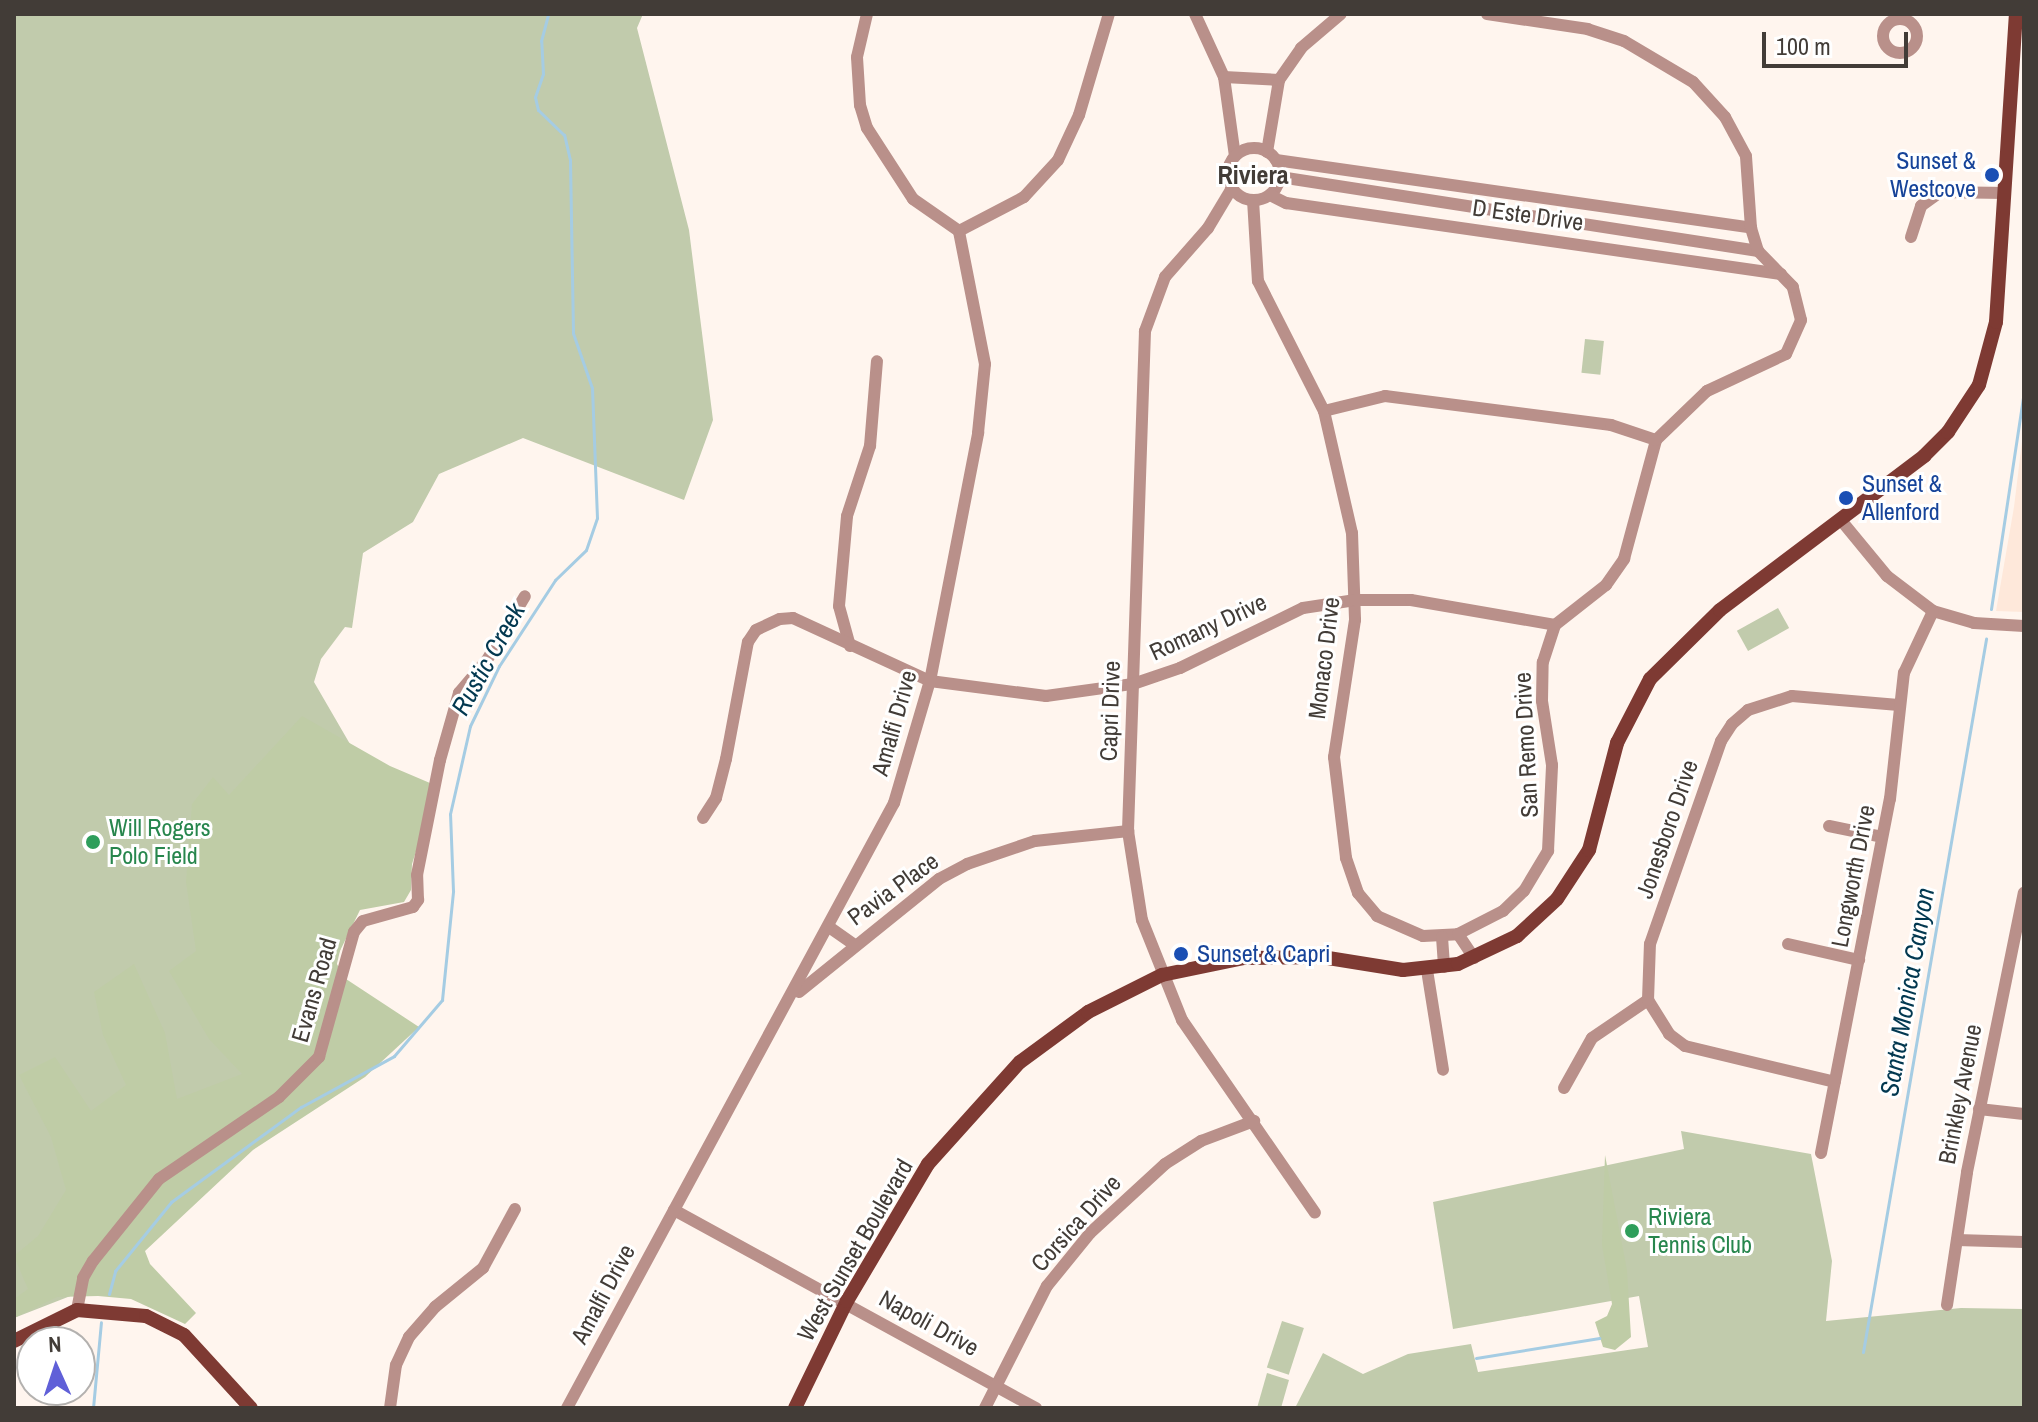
<!DOCTYPE html>
<html>
<head>
<meta charset="utf-8">
<style>
	body { margin:0 }
	#map { position:relative; width:2038px; height:1422px; overflow:hidden; background:#fff5ee; font-family:"Archivo Narrow",sans-serif }
	div>[style] { position:absolute }
	[style*='--x'] { left:calc(var(--x)*1px); top:calc(var(--y)*1px); width:calc(var(--w)*1px); rotate:calc(var(--a)*1deg) }
	.education>* { inset:0; background:#fee8da }
	.green>* { inset:0; background:#c1cbac; transform-origin:0 0 }
	.forest>* { inset:0; background:#bfcca6 }
	.stream>* { height:3px; margin:-1.5px; padding:0 1.5px; transform-origin:1.5px; border-radius:1.5px; background:#a5cce3 }
	.minor>* { height:12px; margin:-6px; padding:0 6px; transform-origin:6px; border-radius:6px; background:#b9908a }
	.minor>.ring { margin:-6px; padding:0; box-sizing:content-box; background:none; border:12px solid #b9908a; border-radius:50% }
	.major>* { height:14px; margin:-7px; padding:0 7px; transform-origin:7px; border-radius:7px; background:#7e3a33 }
	.dots>* { width:22px; height:22px; translate:-50% -50%; box-sizing:border-box; border:4px solid #fff; border-radius:50% }
	span { translate:-50% -50%; white-space:nowrap; text-align:center; line-height:1.15; -webkit-text-stroke:6px #fff; paint-order:stroke }
	.transit-label { font-size:24px; color:#164399 }
	.right { translate:-100% -50%; text-align:right }
	.left { translate:0 -50%; text-align:left }
	.street-label { font-size:24px; color:#423c37 }
	.leisure-label { font-size:24px; color:#27864d }
	.neighbourhood-label { font-size:26px; color:#423c37; font-weight:700 }
	.water-label { font-size:26px; color:#023850; font-style:italic }
	.frame { position:absolute; inset:0; border:16px solid #423c37; pointer-events:none }
	.north { position:absolute; left:16px; top:1326px; width:80px; height:80px; box-sizing:border-box; background:#fff; border:2px solid #b3b1af; border-radius:50%; rotate:357deg; font-size:22px; font-weight:700; line-height:32px; text-align:center; color:#423c37 }
	.north::after { content:''; display:block; margin:auto; width:28px; height:36px; background:#6060d8; clip-path:polygon(50% 0,100% 100%,50% 72%,0 100%) }
	.scale { position:absolute; left:1762px; top:32px; width:146px; height:36px; box-sizing:border-box; border:4px solid #423c37; border-top:0; padding-left:10px; font-size:24px; line-height:28px; white-space:nowrap; color:#423c37; -webkit-text-stroke:6px #fff; paint-order:stroke }
</style>
</head>
<body>
<div id="map">
	<div class="education">
		<i style="clip-path:polygon(2024px 425px,2024px 612px,1996px 611px,2014px 507px)"></i>
	</div>
	<div class="green">
		<i style="clip-path:polygon(14px 14px,643px 14px,637px 28px,689px 230px,713px 420px,684px 500px,523px 438px,439px 474px,413px 522px,363px 553px,352px 628px,345px 627px,321px 659px,314px 682px,361px 763px,365px 897px,343px 938px,327px 1006px,73px 1295px,14px 1318px)"></i>
		<i style="left:1585px;top:339px;width:19px;height:34px;rotate:6deg"></i>
		<i style="left:1778px;top:608px;width:23px;height:47px;rotate:61deg"></i>
		<i style="clip-path:polygon(1681px 1131px,1811px 1154px,1832px 1261px,1826px 1321px,1961px 1308px,2024px 1309px,2024px 1408px,1295px 1408px,1323px 1353px,1363px 1374px,1408px 1354px,1471px 1344px,1478px 1372px,1648px 1347px,1639px 1296px,1453px 1329px,1433px 1202px,1684px 1149px)"></i>
		<i style="left:1282px;top:1321px;width:23px;height:49px;rotate:18deg"></i>
		<i style="clip-path:polygon(1267px 1373px,1289px 1380px,1281px 1408px,1257px 1408px)"></i>
	</div>
	<div class="forest">
		<i style="clip-path:polygon(302px 716px,390px 766px,437px 786px,412px 864px,411px 890px,404px 902px,360px 910px,335px 961px,346px 979px,419px 1027px,365px 1077px,253px 1150px,145px 1251px,150px 1264px,196px 1313px,185px 1324px,131px 1299px,98px 1296px,57px 1297px,14px 1318px,14px 1299px,28px 1289px,14px 1256px,38px 1236px,66px 1190px,51px 1137px,19px 1075px,55px 1057px,91px 1111px,126px 1085px,103px 1035px,94px 992px,134px 964px,165px 1033px,177px 1099px,242px 1074px,209px 1039px,169px 971px,196px 951px,186px 882px,192px 804px,213px 777px,229px 795px)"></i>
		<i style="clip-path:polygon(1605px 1155px,1627px 1270px,1631px 1337px,1615px 1350px,1603px 1347px,1595px 1322px,1607px 1316px,1612px 1304px,1602px 1245px)"></i>
	</div>
	<div class="stream">
		<i style="--x:1991;--y:609;--w:220;--a:-81.4"></i>
		<i style="--x:109;--y:1294;--w:24;--a:-75"></i>
		<i style="--x:115;--y:1271;--w:89;--a:-50.9"></i>
		<i style="--x:171;--y:1202;--w:161;--a:-36.2"></i>
		<i style="--x:301;--y:1107;--w:106;--a:-28.7"></i>
		<i style="--x:394;--y:1056;--w:74;--a:-49.4"></i>
		<i style="--x:442;--y:1000;--w:110;--a:-84.2"></i>
		<i style="--x:453;--y:891;--w:77;--a:-92.2"></i>
		<i style="--x:450;--y:814;--w:90;--a:-77.2"></i>
		<i style="--x:470;--y:726;--w:67;--a:-64.2"></i>
		<i style="--x:499;--y:666;--w:103;--a:-56.9"></i>
		<i style="--x:555;--y:580;--w:43;--a:-44.1"></i>
		<i style="--x:586;--y:550;--w:34;--a:-71"></i>
		<i style="--x:597;--y:518;--w:130;--a:-92.2"></i>
		<i style="--x:592;--y:388;--w:58;--a:-109.1"></i>
		<i style="--x:573;--y:333;--w:173;--a:-91"></i>
		<i style="--x:570;--y:160;--w:26;--a:-103"></i>
		<i style="--x:564;--y:135;--w:36;--a:-136"></i>
		<i style="--x:538;--y:110;--w:13;--a:-103"></i>
		<i style="--x:535;--y:97;--w:24;--a:-71"></i>
		<i style="--x:543;--y:74;--w:33;--a:-93"></i>
		<i style="--x:541;--y:41;--w:28;--a:-75"></i>
		<i style="--x:1863;--y:1352;--w:724;--a:-80.21"></i>
		<i style="--x:1476;--y:1358;--w:125;--a:-9.2"></i>
		<i style="--x:93;--y:1408;--w:86;--a:-84.7"></i>
	</div>
	<div class="minor">
		<i style="--x:1195;--y:14;--w:69;--a:65.3"></i>
		<i style="--x:1224;--y:77;--w:80;--a:82.1"></i>
		<i class="ring" style="left:1883px;top:19px;width:22px;height:22px"></i>
		<i style="--x:1224;--y:77;--w:55;--a:3.1"></i>
		<i class="ring" style="left:1228px;top:148px;width:40px;height:40px"></i>
		<i style="--x:1267;--y:152;--w:73;--a:-80.5"></i>
		<i style="--x:1279;--y:80;--w:39;--a:-55"></i>
		<i style="--x:1301;--y:48;--w:52;--a:-40.4"></i>
		<i style="--x:1276;--y:160;--w:480;--a:8.1"></i>
		<i style="--x:1280;--y:177;--w:484;--a:8.8"></i>
		<i style="--x:1232;--y:188;--w:47;--a:121"></i>
		<i style="--x:1208;--y:228;--w:65;--a:131.3"></i>
		<i style="--x:1165;--y:277;--w:58;--a:110.3"></i>
		<i style="--x:1145;--y:331;--w:500;--a:91.95"></i>
		<i style="--x:1128;--y:831;--w:90;--a:81.1"></i>
		<i style="--x:1142;--y:920;--w:108;--a:68.2"></i>
		<i style="--x:1182;--y:1020;--w:234;--a:55.4"></i>
		<i style="--x:1270;--y:195;--w:18;--a:27"></i>
		<i style="--x:1286;--y:203;--w:500;--a:8.16"></i>
		<i style="--x:1253;--y:200;--w:81;--a:86.5"></i>
		<i style="--x:1258;--y:281;--w:146;--a:63.1"></i>
		<i style="--x:1324;--y:411;--w:125;--a:77.1"></i>
		<i style="--x:1352;--y:533;--w:87;--a:88"></i>
		<i style="--x:1355;--y:620;--w:139;--a:98.7"></i>
		<i style="--x:1334;--y:757;--w:102;--a:83.2"></i>
		<i style="--x:1346;--y:858;--w:37;--a:71"></i>
		<i style="--x:1358;--y:893;--w:30;--a:50"></i>
		<i style="--x:1377;--y:916;--w:50;--a:23.5"></i>
		<i style="--x:1423;--y:936;--w:35;--a:-3"></i>
		<i style="--x:1458;--y:934;--w:51;--a:-27.1"></i>
		<i style="--x:1503;--y:911;--w:29;--a:-44"></i>
		<i style="--x:1524;--y:891;--w:47;--a:-59"></i>
		<i style="--x:1548;--y:851;--w:86;--a:-87.3"></i>
		<i style="--x:1552;--y:765;--w:65;--a:-98.9"></i>
		<i style="--x:1542;--y:701;--w:39;--a:-89"></i>
		<i style="--x:1543;--y:662;--w:39;--a:-72"></i>
		<i style="--x:1555;--y:625;--w:65;--a:-38.1"></i>
		<i style="--x:1606;--y:585;--w:32;--a:-55"></i>
		<i style="--x:1624;--y:559;--w:123;--a:-74.9"></i>
		<i style="--x:1656;--y:440;--w:71;--a:-43.9"></i>
		<i style="--x:1707;--y:391;--w:87;--a:-25.1"></i>
		<i style="--x:1786;--y:354;--w:37;--a:-66"></i>
		<i style="--x:1801;--y:320;--w:34;--a:-104"></i>
		<i style="--x:1793;--y:287;--w:50;--a:-134.2"></i>
		<i style="--x:1758;--y:251;--w:24;--a:-107"></i>
		<i style="--x:1751;--y:228;--w:72;--a:-94"></i>
		<i style="--x:1746;--y:156;--w:44;--a:-118.3"></i>
		<i style="--x:1725;--y:117;--w:47;--a:-132.4"></i>
		<i style="--x:1693;--y:82;--w:80;--a:-149.3"></i>
		<i style="--x:1624;--y:41;--w:38;--a:-162"></i>
		<i style="--x:1588;--y:29;--w:102;--a:-171.6"></i>
		<i style="--x:959;--y:231;--w:73;--a:-27.6"></i>
		<i style="--x:1024;--y:197;--w:50;--a:-47.4"></i>
		<i style="--x:1058;--y:160;--w:50;--a:-65"></i>
		<i style="--x:1079;--y:115;--w:105;--a:-73.5"></i>
		<i style="--x:1911;--y:237;--w:33;--a:-72"></i>
		<i style="--x:1921;--y:206;--w:24;--a:-36"></i>
		<i style="--x:1940;--y:192;--w:64;--a:0.9"></i>
		<i style="--x:1324;--y:411;--w:63;--a:-13.8"></i>
		<i style="--x:1385;--y:396;--w:228;--a:7.3"></i>
		<i style="--x:1611;--y:425;--w:47;--a:18.4"></i>
		<i style="--x:1840;--y:519;--w:74;--a:50.5"></i>
		<i style="--x:1887;--y:576;--w:58;--a:37.3"></i>
		<i style="--x:1933;--y:611;--w:43;--a:16.3"></i>
		<i style="--x:1974;--y:623;--w:50;--a:3.4"></i>
		<i style="--x:850;--y:646;--w:41;--a:-105.4"></i>
		<i style="--x:839;--y:606;--w:90;--a:-84.9"></i>
		<i style="--x:847;--y:516;--w:74;--a:-71.8"></i>
		<i style="--x:870;--y:446;--w:85;--a:-85.3"></i>
		<i style="--x:703;--y:818;--w:24;--a:-57"></i>
		<i style="--x:716;--y:798;--w:40;--a:-75.6"></i>
		<i style="--x:726;--y:759;--w:119;--a:-79.4"></i>
		<i style="--x:748;--y:642;--w:14;--a:-56"></i>
		<i style="--x:756;--y:630;--w:26;--a:-25"></i>
		<i style="--x:780;--y:619;--w:13;--a:-4"></i>
		<i style="--x:793;--y:618;--w:151;--a:24.7"></i>
		<i style="--x:930;--y:681;--w:117;--a:7.4"></i>
		<i style="--x:1046;--y:696;--w:88;--a:-7.9"></i>
		<i style="--x:1133;--y:684;--w:50;--a:-18.8"></i>
		<i style="--x:1180;--y:668;--w:137;--a:-26"></i>
		<i style="--x:1303;--y:608;--w:53;--a:-8.7"></i>
		<i style="--x:1355;--y:600;--w:56;--a:0"></i>
		<i style="--x:1411;--y:600;--w:146;--a:9.8"></i>
		<i style="--x:1829;--y:826;--w:54;--a:11.7"></i>
		<i style="--x:829;--y:927;--w:32;--a:35"></i>
		<i style="--x:1458;--y:934;--w:29;--a:56"></i>
		<i style="--x:1442;--y:937;--w:30;--a:86"></i>
		<i style="--x:1788;--y:944;--w:73;--a:12.7"></i>
		<i style="--x:1427;--y:970;--w:101;--a:80.9"></i>
		<i style="--x:799;--y:992;--w:180;--a:-38.9"></i>
		<i style="--x:939;--y:879;--w:32;--a:-28"></i>
		<i style="--x:967;--y:864;--w:72;--a:-18.7"></i>
		<i style="--x:1035;--y:841;--w:94;--a:-6.1"></i>
		<i style="--x:1648;--y:1000;--w:40;--a:58"></i>
		<i style="--x:1669;--y:1034;--w:20;--a:37"></i>
		<i style="--x:1685;--y:1046;--w:154;--a:13.5"></i>
		<i style="--x:1564;--y:1088;--w:57;--a:-60.8"></i>
		<i style="--x:1592;--y:1038;--w:68;--a:-34.2"></i>
		<i style="--x:1648;--y:1000;--w:56;--a:-88"></i>
		<i style="--x:1650;--y:944;--w:215;--a:-70.7"></i>
		<i style="--x:1721;--y:741;--w:20;--a:-57"></i>
		<i style="--x:1732;--y:724;--w:21;--a:-41"></i>
		<i style="--x:1748;--y:710;--w:46;--a:-17.7"></i>
		<i style="--x:1792;--y:696;--w:107;--a:4.8"></i>
		<i style="--x:1979;--y:1109;--w:45;--a:6.3"></i>
		<i style="--x:1821;--y:1153;--w:361;--a:-79"></i>
		<i style="--x:1890;--y:799;--w:127;--a:-83.7"></i>
		<i style="--x:1904;--y:673;--w:68;--a:-64.9"></i>
		<i style="--x:674;--y:1210;--w:413;--a:28.7"></i>
		<i style="--x:1957;--y:1240;--w:67;--a:1.7"></i>
		<i style="--x:1947;--y:1305;--w:134;--a:-81.4"></i>
		<i style="--x:1967;--y:1172;--w:285;--a:-78.5"></i>
		<i style="--x:77;--y:1310;--w:33;--a:-79"></i>
		<i style="--x:83;--y:1278;--w:20;--a:-60"></i>
		<i style="--x:93;--y:1261;--w:105;--a:-51.2"></i>
		<i style="--x:159;--y:1179;--w:145;--a:-34.3"></i>
		<i style="--x:279;--y:1097;--w:57;--a:-45"></i>
		<i style="--x:319;--y:1057;--w:130;--a:-74.4"></i>
		<i style="--x:354;--y:932;--w:14;--a:-51"></i>
		<i style="--x:363;--y:921;--w:52;--a:-15.6"></i>
		<i style="--x:413;--y:907;--w:9;--a:-54"></i>
		<i style="--x:418;--y:900;--w:25;--a:-92"></i>
		<i style="--x:417;--y:875;--w:117;--a:-78.7"></i>
		<i style="--x:440;--y:760;--w:70;--a:-74.2"></i>
		<i style="--x:459;--y:693;--w:43;--a:-49.7"></i>
		<i style="--x:487;--y:660;--w:74;--a:-59.3"></i>
		<i style="--x:390;--y:1408;--w:43;--a:-82.1"></i>
		<i style="--x:396;--y:1365;--w:31;--a:-65"></i>
		<i style="--x:409;--y:1337;--w:40;--a:-49"></i>
		<i style="--x:435;--y:1307;--w:62;--a:-39.1"></i>
		<i style="--x:483;--y:1268;--w:67;--a:-61.5"></i>
		<i style="--x:567;--y:1408;--w:688;--a:-61.61"></i>
		<i style="--x:894;--y:803;--w:127;--a:-73.6"></i>
		<i style="--x:930;--y:681;--w:253;--a:-79"></i>
		<i style="--x:978;--y:433;--w:69;--a:-84.2"></i>
		<i style="--x:985;--y:364;--w:136;--a:-101.1"></i>
		<i style="--x:959;--y:231;--w:56;--a:-145.2"></i>
		<i style="--x:913;--y:199;--w:85;--a:-122.9"></i>
		<i style="--x:867;--y:128;--w:24;--a:-107"></i>
		<i style="--x:860;--y:105;--w:48;--a:-93.6"></i>
		<i style="--x:857;--y:57;--w:44;--a:-76.9"></i>
		<i style="--x:985;--y:1408;--w:137;--a:-63.1"></i>
		<i style="--x:1047;--y:1286;--w:68;--a:-50.9"></i>
		<i style="--x:1090;--y:1233;--w:102;--a:-42.6"></i>
		<i style="--x:1165;--y:1164;--w:43;--a:-32.6"></i>
		<i style="--x:1201;--y:1141;--w:57;--a:-20.7"></i>
	</div>
	<div class="major">
		<i style="--x:14;--y:1341;--w:70;--a:-26.2"></i>
		<i style="--x:77;--y:1310;--w:69;--a:5"></i>
		<i style="--x:146;--y:1316;--w:42;--a:26.6"></i>
		<i style="--x:184;--y:1335;--w:99;--a:47.5"></i>
		<i style="--x:795;--y:1408;--w:119;--a:-64.1"></i>
		<i style="--x:847;--y:1301;--w:159;--a:-59.4"></i>
		<i style="--x:928;--y:1164;--w:137;--a:-48"></i>
		<i style="--x:1020;--y:1062;--w:84;--a:-36.3"></i>
		<i style="--x:1088;--y:1012;--w:83;--a:-26.6"></i>
		<i style="--x:1162;--y:975;--w:84;--a:-11.7"></i>
		<i style="--x:1244;--y:958;--w:78;--a:-0.7"></i>
		<i style="--x:1322;--y:957;--w:82;--a:9.1"></i>
		<i style="--x:1403;--y:970;--w:55;--a:-6.2"></i>
		<i style="--x:1458;--y:964;--w:65;--a:-25.4"></i>
		<i style="--x:1517;--y:936;--w:54;--a:-42.8"></i>
		<i style="--x:1557;--y:899;--w:59;--a:-56.9"></i>
		<i style="--x:1589;--y:850;--w:111;--a:-75.3"></i>
		<i style="--x:1617;--y:743;--w:72;--a:-62.7"></i>
		<i style="--x:1650;--y:679;--w:98;--a:-44.6"></i>
		<i style="--x:1720;--y:610;--w:256;--a:-37"></i>
		<i style="--x:1924;--y:456;--w:34;--a:-45"></i>
		<i style="--x:1948;--y:432;--w:56;--a:-56.6"></i>
		<i style="--x:1979;--y:385;--w:65;--a:-74.9"></i>
		<i style="--x:1996;--y:322;--w:309;--a:-86.3"></i>
	</div>
	<div class="dots">
		<i style="left:1992px;top:175px;background:#1a4fb4"></i>
		<i style="left:1846px;top:498px;background:#1a4fb4"></i>
		<i style="left:93px;top:842px;background:#2e9e5b"></i>
		<i style="left:1181px;top:954px;background:#1a4fb4"></i>
		<i style="left:1632px;top:1231px;background:#2e9e5b"></i>
	</div>
	<div class="transit-label">
		<span class="right" style="left:1976px;top:175px">Sunset &amp;<br>Westcove</span>
		<span class="left" style="left:1862px;top:498px">Sunset &amp;<br>Allenford</span>
		<span class="left" style="left:1197px;top:954px">Sunset &amp; Capri</span>
	</div>
	<div class="street-label">
		<span style="left:1528px;top:215px;rotate:8deg">D Este Drive</span>
		<span style="left:1208px;top:627px;rotate:-25deg">Romany Drive</span>
		<span style="left:1324px;top:658px;rotate:-83deg">Monaco Drive</span>
		<span style="left:1110px;top:711px;rotate:-88deg">Capri Drive</span>
		<span style="left:894px;top:723px;rotate:-74deg">Amalfi Drive</span>
		<span style="left:1526px;top:745px;rotate:-93deg">San Remo Drive</span>
		<span style="left:1667px;top:829px;rotate:-71deg">Jonesboro Drive</span>
		<span style="left:1853px;top:876px;rotate:-79deg">Longworth Drive</span>
		<span style="left:893px;top:889px;rotate:-36deg">Pavia Place</span>
		<span style="left:314px;top:990px;rotate:-74deg">Evans Road</span>
		<span style="left:1960px;top:1094px;rotate:-79deg">Brinkley Avenue</span>
		<span style="left:1076px;top:1223px;rotate:-48deg">Corsica Drive</span>
		<span style="left:855px;top:1250px;rotate:-60deg">West Sunset Boulevard</span>
		<span style="left:603px;top:1294px;rotate:-62deg">Amalfi Drive</span>
		<span style="left:929px;top:1323px;rotate:29deg">Napoli Drive</span>
	</div>
	<div class="leisure-label">
		<span class="left" style="left:109px;top:842px">Will Rogers<br>Polo Field</span>
		<span class="left" style="left:1648px;top:1231px">Riviera<br>Tennis Club</span>
	</div>
	<div class="neighbourhood-label">
		<span style="left:1253px;top:175px">Riviera</span>
	</div>
	<div class="water-label">
		<span style="left:488px;top:659px;rotate:-61deg">Rustic Creek</span>
		<span style="left:1907px;top:992px;rotate:-80deg">Santa Monica Canyon</span>
	</div>
	<div class="frame"></div>
	<div class="north">N</div>
	<div class="scale">100 m</div>
</div>
</body>
</html>
